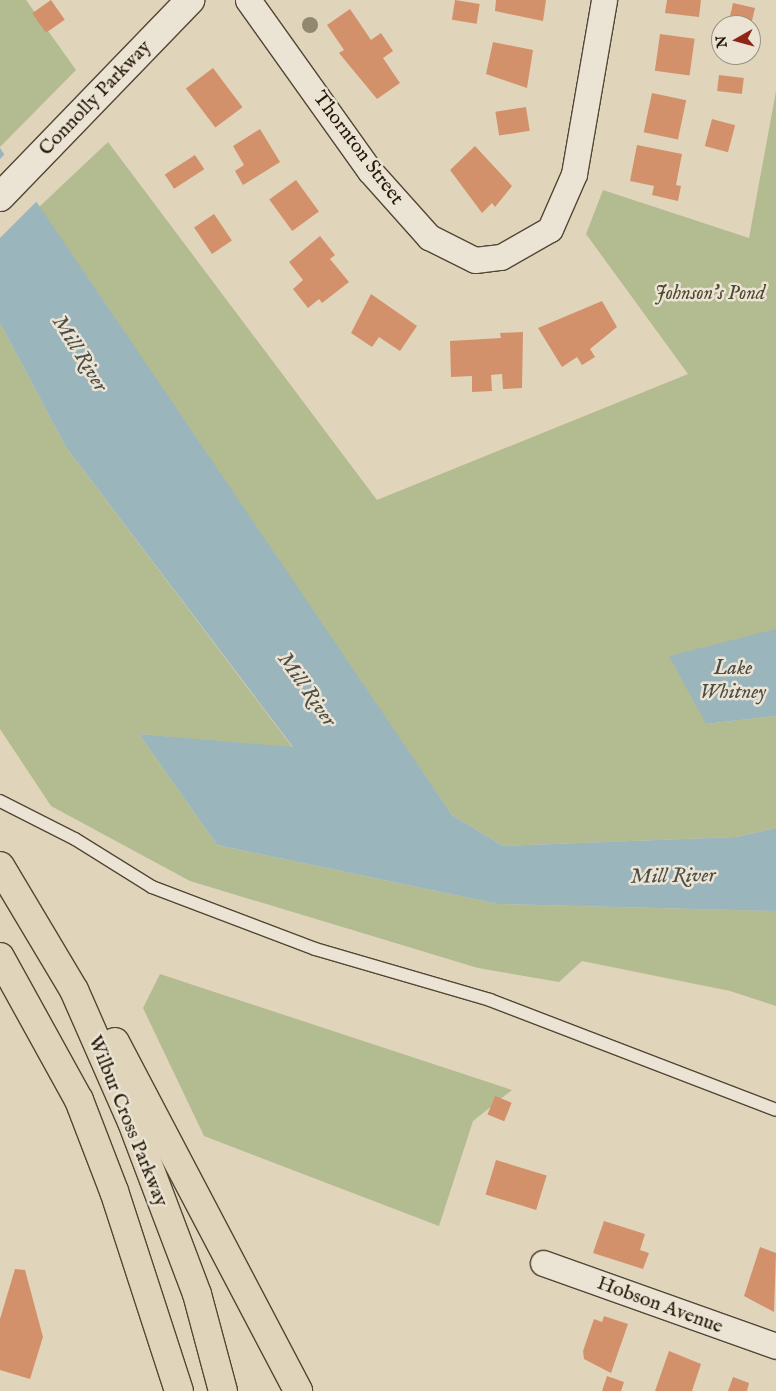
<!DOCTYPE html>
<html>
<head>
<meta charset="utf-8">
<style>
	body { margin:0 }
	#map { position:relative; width:776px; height:1391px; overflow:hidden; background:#e0d4bb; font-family:"IM FELL English",serif }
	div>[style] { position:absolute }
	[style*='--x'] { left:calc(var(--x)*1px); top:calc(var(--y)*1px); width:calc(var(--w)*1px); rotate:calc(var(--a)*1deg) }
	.green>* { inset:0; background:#b3bc90 }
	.water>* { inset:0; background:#9ab5bc }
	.pier>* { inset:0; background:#e0d4bb }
	.building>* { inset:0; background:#d3916b; transform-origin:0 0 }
	.roads { filter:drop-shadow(1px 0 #534735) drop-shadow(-1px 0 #534735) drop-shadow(0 1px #534735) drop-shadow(0 -1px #534735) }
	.lane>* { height:12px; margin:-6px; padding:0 6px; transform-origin:6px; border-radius:6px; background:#ebe3d3 }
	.street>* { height:25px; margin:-12.5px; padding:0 12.5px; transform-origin:12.5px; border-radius:12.5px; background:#ebe3d3 }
	.secondary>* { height:28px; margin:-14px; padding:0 14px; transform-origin:14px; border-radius:14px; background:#ebe3d3 }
	.highway>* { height:28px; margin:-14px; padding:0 14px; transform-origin:14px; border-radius:14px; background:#e0d4bb }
	.trees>* { width:16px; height:16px; margin:-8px; border-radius:50%; background:#90886f }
	span { translate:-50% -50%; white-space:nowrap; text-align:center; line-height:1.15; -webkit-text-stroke:5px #ebe3d3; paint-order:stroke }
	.street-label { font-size:20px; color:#241808 }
	.park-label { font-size:20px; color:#4f4931; font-style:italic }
	.water-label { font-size:21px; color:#4d4f47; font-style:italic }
	.north { position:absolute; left:711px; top:15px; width:50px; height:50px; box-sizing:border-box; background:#ebe3d3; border:1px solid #9b9282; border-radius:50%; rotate:263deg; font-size:14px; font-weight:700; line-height:20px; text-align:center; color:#241808 }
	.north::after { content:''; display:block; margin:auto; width:18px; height:22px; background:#8f2418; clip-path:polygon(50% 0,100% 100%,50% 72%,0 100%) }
</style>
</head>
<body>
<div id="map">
	<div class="green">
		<i style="clip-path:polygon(0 0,26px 0,76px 70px,0 147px)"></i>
		<i style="clip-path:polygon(776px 91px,776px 632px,706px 724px,776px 716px,776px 828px,736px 837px,503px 846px,452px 815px,38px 208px,108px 142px,377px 500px,688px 374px,586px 234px,603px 190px,749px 238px)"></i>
		<i style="clip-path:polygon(0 323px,66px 447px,293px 748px,139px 734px,217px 845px,498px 904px,776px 911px,776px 1006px,730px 991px,582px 961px,559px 982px,478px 968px,190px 881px,51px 806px,0 729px)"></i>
		<i style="clip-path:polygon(160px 974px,512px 1090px,473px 1121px,439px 1226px,204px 1136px,143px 1008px)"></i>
	</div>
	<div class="water">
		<i style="clip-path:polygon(0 148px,452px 815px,503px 846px,736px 837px,776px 828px,776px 911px,498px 904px,217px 845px,139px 734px,293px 747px,66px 447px,0 323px)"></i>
		<i style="clip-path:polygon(776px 629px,776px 716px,706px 724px,669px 656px)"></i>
	</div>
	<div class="pier">
		<i style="clip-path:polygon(6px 153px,37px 201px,0 238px,0 159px)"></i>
	</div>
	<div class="building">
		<i style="left:51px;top:0;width:24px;height:23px;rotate:55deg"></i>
		<i style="left:455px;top:0;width:25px;height:20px;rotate:9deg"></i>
		<i style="clip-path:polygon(496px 0,546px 0,543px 21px,495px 11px)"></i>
		<i style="clip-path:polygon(667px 0,701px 0,699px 17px,665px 13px)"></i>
		<i style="clip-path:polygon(733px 3px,755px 8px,751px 25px,728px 25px)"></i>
		<i style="clip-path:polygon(350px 9px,371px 40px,381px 33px,393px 51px,383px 58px,400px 83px,377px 99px,339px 53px,344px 50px,327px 25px)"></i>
		<i style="left:660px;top:34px;width:35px;height:37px;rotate:8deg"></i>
		<i style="clip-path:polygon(493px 42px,533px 50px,527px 88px,486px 74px)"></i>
		<i style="left:213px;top:68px;width:49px;height:34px;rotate:53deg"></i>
		<i style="left:719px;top:75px;width:25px;height:16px;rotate:7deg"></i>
		<i style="left:652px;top:93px;width:35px;height:40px;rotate:12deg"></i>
		<i style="left:526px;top:107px;width:24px;height:31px;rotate:81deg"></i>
		<i style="left:712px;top:119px;width:24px;height:28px;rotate:15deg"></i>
		<i style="clip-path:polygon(260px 129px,280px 162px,243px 185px,235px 171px,244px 165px,233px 146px)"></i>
		<i style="clip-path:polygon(637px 145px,682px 154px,676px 185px,681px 186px,678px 201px,652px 195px,654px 186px,630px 181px)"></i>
		<i style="clip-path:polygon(475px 146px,512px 186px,495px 207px,492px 203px,482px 213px,450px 170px)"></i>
		<i style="left:195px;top:155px;width:17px;height:36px;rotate:57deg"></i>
		<i style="left:296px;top:180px;width:39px;height:33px;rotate:54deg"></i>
		<i style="left:214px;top:214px;width:32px;height:24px;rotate:56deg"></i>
		<i style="clip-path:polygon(320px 236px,335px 255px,330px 259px,349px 282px,322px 303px,319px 299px,308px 308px,293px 289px,303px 280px,289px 262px)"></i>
		<i style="clip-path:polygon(371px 294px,417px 326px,400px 351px,379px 337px,372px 347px,351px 333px)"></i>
		<i style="clip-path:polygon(602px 301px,617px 327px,590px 349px,595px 357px,582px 365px,577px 357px,562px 367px,538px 328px)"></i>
		<i style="clip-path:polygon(523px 332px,522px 388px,503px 389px,502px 374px,491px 375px,492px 391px,472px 392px,472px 376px,451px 377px,450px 341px,501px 338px,500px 333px)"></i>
		<i style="left:495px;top:1096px;width:18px;height:20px;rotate:22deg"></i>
		<i style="left:496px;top:1160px;width:53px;height:36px;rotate:17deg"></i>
		<i style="clip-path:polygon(604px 1221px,645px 1234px,640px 1250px,649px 1253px,643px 1269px,593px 1253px)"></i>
		<i style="clip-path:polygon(760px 1247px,776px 1253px,774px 1312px,744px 1296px)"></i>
		<i style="clip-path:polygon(15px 1269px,25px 1270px,43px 1337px,30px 1379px,0 1370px,0 1319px)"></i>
		<i style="clip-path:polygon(604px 1316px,628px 1324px,611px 1373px,584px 1359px,583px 1351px,594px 1319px,602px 1322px)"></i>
		<i style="clip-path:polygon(669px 1351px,701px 1364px,692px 1391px,655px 1391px)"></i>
		<i style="clip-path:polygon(607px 1376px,624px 1382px,621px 1391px,602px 1391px)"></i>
		<i style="clip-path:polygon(733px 1377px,749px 1383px,747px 1391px,728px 1391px)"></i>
	</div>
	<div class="roads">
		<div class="lane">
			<i style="--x:0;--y:801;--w:84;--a:26.9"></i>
			<i style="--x:75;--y:839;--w:91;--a:31.9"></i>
			<i style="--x:152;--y:887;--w:174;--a:20.8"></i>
			<i style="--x:315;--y:949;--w:182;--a:16.2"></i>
			<i style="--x:490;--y:1000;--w:306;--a:21"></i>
		</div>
		<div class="street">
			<i style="--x:248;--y:0;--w:210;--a:54.5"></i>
			<i style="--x:370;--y:171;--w:89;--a:48.2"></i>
			<i style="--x:429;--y:237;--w:51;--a:26.6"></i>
			<i style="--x:475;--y:260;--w:26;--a:-7"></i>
			<i style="--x:501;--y:257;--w:56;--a:-29.7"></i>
			<i style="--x:550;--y:229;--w:60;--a:-66.4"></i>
			<i style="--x:574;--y:174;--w:177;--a:-80.2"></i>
			<i style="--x:543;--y:1263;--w:247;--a:19.6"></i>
		</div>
		<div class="secondary">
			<i style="--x:0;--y:197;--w:274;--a:-46"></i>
		</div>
		<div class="highway">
			<i style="--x:0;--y:866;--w:144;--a:59.2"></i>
			<i style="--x:74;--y:990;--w:144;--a:66.3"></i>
			<i style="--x:132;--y:1122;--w:184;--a:69.3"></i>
			<i style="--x:197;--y:1294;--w:100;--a:75"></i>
			<i style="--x:0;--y:957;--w:163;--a:61.1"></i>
			<i style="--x:79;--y:1100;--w:97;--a:69"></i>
			<i style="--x:114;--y:1191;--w:210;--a:72"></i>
			<i style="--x:115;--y:1042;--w:394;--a:62.3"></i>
		</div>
	</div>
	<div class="trees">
		<i style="left:310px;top:25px"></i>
	</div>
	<div class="street-label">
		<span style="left:95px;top:98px;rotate:-46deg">Connolly Parkway</span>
		<span style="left:358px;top:148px;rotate:53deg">Thornton Street</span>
		<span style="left:128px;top:1121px;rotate:68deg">Wilbur Cross Parkway</span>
		<span style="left:660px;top:1305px;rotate:20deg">Hobson Avenue</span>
	</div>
	<div class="park-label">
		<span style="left:710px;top:293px">Johnson's Pond</span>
	</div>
	<div class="water-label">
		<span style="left:79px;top:354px;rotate:58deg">Mill River</span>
		<span style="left:733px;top:681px">Lake<br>Whitney</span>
		<span style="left:306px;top:690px;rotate:55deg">Mill River</span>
		<span style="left:673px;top:877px;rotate:-1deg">Mill River</span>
	</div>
	<div class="north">N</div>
</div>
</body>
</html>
